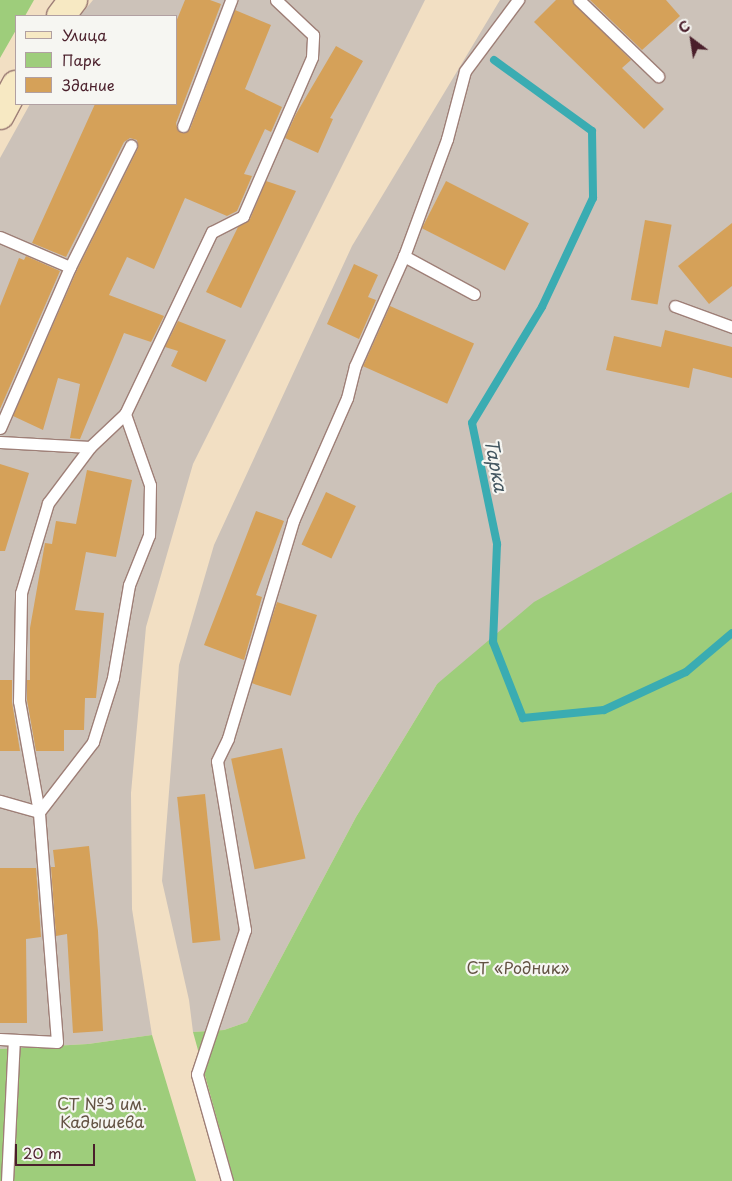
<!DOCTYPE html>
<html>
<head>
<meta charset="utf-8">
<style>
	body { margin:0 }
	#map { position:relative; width:732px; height:1181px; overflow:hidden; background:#f2dfc3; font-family:"Playpen Sans",sans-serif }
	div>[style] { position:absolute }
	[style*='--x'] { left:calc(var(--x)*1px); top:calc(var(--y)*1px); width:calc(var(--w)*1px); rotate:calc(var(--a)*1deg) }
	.industrial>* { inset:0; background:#ccc2b9 }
	.green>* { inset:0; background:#9ecd7b }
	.stream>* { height:8px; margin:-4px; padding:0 4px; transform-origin:4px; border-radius:4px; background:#3aacb2 }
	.building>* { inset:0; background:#d5a159; transform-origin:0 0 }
	.roads { filter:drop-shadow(1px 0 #9e7f77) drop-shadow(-1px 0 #9e7f77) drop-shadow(0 1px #9e7f77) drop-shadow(0 -1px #9e7f77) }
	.lane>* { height:11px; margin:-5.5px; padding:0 5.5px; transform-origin:5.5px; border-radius:5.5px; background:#fff }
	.secondary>* { height:28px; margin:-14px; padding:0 14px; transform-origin:14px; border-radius:14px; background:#f7e9c3 }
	span { translate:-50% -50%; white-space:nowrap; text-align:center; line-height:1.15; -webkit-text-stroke:4.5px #f6f6f2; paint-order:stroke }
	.park-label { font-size:16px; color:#635343 }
	.water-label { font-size:18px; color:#445761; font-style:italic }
	.legend { position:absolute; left:15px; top:15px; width:162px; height:90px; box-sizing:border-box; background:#f6f6f2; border:1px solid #b1a0a2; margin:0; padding:6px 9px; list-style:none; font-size:15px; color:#4a1f2b }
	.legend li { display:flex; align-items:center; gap:10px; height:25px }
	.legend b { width:25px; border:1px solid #b1a0a2 }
	.north { position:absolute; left:667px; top:15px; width:50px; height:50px; -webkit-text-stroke:4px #f6f6f2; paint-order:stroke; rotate:329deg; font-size:14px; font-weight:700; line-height:20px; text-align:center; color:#4a1f2b }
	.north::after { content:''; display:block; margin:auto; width:18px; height:22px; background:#4a1f2b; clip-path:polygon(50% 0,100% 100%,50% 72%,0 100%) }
	.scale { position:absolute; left:15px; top:1144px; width:80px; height:22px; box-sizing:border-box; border:2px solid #4a1f2b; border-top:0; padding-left:6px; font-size:15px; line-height:18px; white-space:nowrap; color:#4a1f2b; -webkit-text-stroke:4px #f6f6f2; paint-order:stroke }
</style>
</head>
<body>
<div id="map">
	<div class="industrial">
		<i style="clip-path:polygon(93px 0,425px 0,193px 464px,146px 627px,131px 793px,132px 909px,152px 1035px,88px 1044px,0 1049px,0 158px,30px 104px,176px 104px,176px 16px,80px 16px)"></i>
		<i style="clip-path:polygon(500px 0,732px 0,732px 492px,437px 684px,356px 817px,247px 1022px,224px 1030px,193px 1032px,189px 1000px,162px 881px,179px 665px,214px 545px,352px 246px)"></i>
	</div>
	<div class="green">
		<i style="clip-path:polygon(0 0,34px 0,25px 16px,16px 16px,16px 30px,0 58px)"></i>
		<i style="clip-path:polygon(732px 492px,732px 1181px,234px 1181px,193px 1032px,224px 1030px,247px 1022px,356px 817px,437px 684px,534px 602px)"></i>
		<i style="clip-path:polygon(152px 1035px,196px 1181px,0 1181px,0 1049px,88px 1044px)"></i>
	</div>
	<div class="stream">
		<i style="--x:494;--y:60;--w:121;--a:35.9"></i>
		<i style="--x:592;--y:131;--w:67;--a:89.1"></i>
		<i style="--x:593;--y:198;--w:120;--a:115.1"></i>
		<i style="--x:542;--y:307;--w:135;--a:121.1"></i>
		<i style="--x:472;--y:423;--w:124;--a:78.3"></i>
		<i style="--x:497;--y:544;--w:98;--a:92.3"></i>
		<i style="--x:493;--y:642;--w:82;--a:68.5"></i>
		<i style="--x:523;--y:718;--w:81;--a:-5.6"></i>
		<i style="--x:604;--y:710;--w:90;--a:-24.9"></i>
		<i style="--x:686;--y:672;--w:60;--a:-40.3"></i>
	</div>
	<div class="building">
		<i style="clip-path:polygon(185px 0,210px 0,221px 4px,176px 123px,178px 131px,185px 133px,190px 129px,235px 10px,271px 25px,245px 89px,282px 107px,271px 132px,265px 129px,244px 174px,252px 176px,237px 211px,227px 216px,185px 198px,154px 269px,127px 257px,109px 295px,164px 316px,151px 342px,124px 333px,80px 439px,70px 438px,80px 384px,58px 378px,43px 430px,13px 416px,77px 270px,138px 148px,137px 140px,130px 138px,124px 142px,66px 257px,32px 243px,95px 104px,176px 104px,176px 22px)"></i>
		<i style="clip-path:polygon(556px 0,572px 0,631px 60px,622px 68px,664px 109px,644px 129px,534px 22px)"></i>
		<i style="clip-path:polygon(590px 0,666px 0,680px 16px,642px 50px)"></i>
		<i style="clip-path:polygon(336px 46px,363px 61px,330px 118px,333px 119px,318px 153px,285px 138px,296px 114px)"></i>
		<i style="clip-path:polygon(266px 181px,296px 191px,241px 308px,206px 292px,238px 227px,250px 219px)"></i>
		<i style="left:446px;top:181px;width:93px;height:53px;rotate:27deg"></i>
		<i style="left:645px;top:220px;width:27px;height:81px;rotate:10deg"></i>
		<i style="clip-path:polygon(732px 223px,732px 286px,709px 304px,678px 266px)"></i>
		<i style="clip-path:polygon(26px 256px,60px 271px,0 409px,0 306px,19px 258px,24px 260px)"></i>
		<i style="clip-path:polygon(354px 264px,378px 275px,368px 297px,376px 300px,359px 339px,327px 324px)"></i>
		<i style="left:390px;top:306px;width:92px;height:66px;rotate:24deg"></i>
		<i style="clip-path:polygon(178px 321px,226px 340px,206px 382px,171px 366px,178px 351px,165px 347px)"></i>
		<i style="clip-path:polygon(665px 330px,732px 347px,732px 378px,693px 368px,689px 388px,606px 370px,614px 336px,661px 347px)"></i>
		<i style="clip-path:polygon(0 464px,29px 473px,5px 551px,0 551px)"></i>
		<i style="clip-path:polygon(87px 470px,132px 480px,116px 557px,86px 552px,75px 610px,104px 613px,96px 698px,85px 698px,84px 730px,64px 730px,64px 751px,36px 751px,27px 700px,27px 680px,30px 680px,30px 628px,45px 543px,52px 544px,56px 521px,76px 524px)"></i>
		<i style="left:326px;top:492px;width:33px;height:58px;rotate:25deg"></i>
		<i style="clip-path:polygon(256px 511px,284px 521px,256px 595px,262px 597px,244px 660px,204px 645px)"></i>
		<i style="left:277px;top:602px;width:42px;height:85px;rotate:18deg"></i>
		<i style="clip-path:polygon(0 680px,12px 680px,12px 702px,20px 751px,0 751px)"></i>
		<i style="left:282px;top:748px;width:113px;height:52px;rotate:78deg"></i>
		<i style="left:205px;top:794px;width:147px;height:28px;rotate:84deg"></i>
		<i style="clip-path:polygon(89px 846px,98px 931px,103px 1031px,73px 1033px,67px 934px,56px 936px,51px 867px,55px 867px,53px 850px)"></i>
		<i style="clip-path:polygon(0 868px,36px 868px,41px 937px,26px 939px,27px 1023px,0 1023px)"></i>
	</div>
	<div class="roads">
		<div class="lane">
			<i style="--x:579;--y:0;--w:110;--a:43.9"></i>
			<i style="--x:183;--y:126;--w:135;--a:-69.1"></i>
			<i style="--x:0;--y:237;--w:76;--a:23.2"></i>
			<i style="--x:474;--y:294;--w:80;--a:-151.5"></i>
			<i style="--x:404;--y:256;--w:125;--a:-69.8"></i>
			<i style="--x:447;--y:139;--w:70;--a:-75.2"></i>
			<i style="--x:465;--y:71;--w:89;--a:-53.3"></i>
			<i style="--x:675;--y:306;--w:61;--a:20.2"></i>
			<i style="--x:125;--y:414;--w:202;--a:-64.5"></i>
			<i style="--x:212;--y:232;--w:35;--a:-27"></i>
			<i style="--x:243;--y:216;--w:173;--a:-66.5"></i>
			<i style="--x:312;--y:57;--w:22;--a:-87"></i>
			<i style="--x:313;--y:35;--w:51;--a:-136.6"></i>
			<i style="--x:0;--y:428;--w:176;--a:-66.5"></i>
			<i style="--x:70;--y:267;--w:136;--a:-63.4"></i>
			<i style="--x:0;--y:442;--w:90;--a:3.2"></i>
			<i style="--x:90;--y:447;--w:48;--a:-43.3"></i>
			<i style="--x:125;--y:414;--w:75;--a:70.6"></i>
			<i style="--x:150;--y:485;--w:50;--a:91.1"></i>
			<i style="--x:149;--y:535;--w:54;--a:111.8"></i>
			<i style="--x:129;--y:585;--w:94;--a:99.8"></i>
			<i style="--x:113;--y:678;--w:67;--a:107.4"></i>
			<i style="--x:93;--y:742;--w:88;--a:127.6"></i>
			<i style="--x:39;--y:812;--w:41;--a:-164.2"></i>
			<i style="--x:0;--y:1039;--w:57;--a:3"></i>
			<i style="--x:57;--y:1042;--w:231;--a:-94.5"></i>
			<i style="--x:39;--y:812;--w:113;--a:-100.2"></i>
			<i style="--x:19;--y:701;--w:108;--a:-88.9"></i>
			<i style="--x:21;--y:593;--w:94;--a:-73.3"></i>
			<i style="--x:48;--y:503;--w:70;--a:-53.1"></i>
			<i style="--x:7;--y:1181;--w:141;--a:-87.2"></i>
			<i style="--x:227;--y:1181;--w:111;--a:-105.7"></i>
			<i style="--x:197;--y:1074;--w:152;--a:-71.6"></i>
			<i style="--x:245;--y:930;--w:171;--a:-99.4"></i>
			<i style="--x:217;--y:761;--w:25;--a:-64"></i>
			<i style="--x:228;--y:738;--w:227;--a:-73.3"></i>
			<i style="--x:293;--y:521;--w:134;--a:-66.3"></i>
			<i style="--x:347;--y:398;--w:33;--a:-76"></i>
			<i style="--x:355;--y:366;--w:120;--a:-66"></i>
		</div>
		<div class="secondary">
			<i style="--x:61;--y:16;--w:20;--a:-53"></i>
			<i style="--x:0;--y:115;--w:34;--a:-62"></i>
		</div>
	</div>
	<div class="park-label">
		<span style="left:518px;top:967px">СТ «Родник»</span>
		<span style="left:102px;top:1112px">СТ №3 им.<br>Кадышева</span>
	</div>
	<div class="water-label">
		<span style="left:496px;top:465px;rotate:79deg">Тарка</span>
	</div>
	<ul class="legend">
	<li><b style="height:6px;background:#f7e9c3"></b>Улица</li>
	<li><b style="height:14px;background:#9ecd7b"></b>Парк</li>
	<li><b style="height:14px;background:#d5a159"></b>Здание</li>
	</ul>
	<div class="north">С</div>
	<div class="scale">20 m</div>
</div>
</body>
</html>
